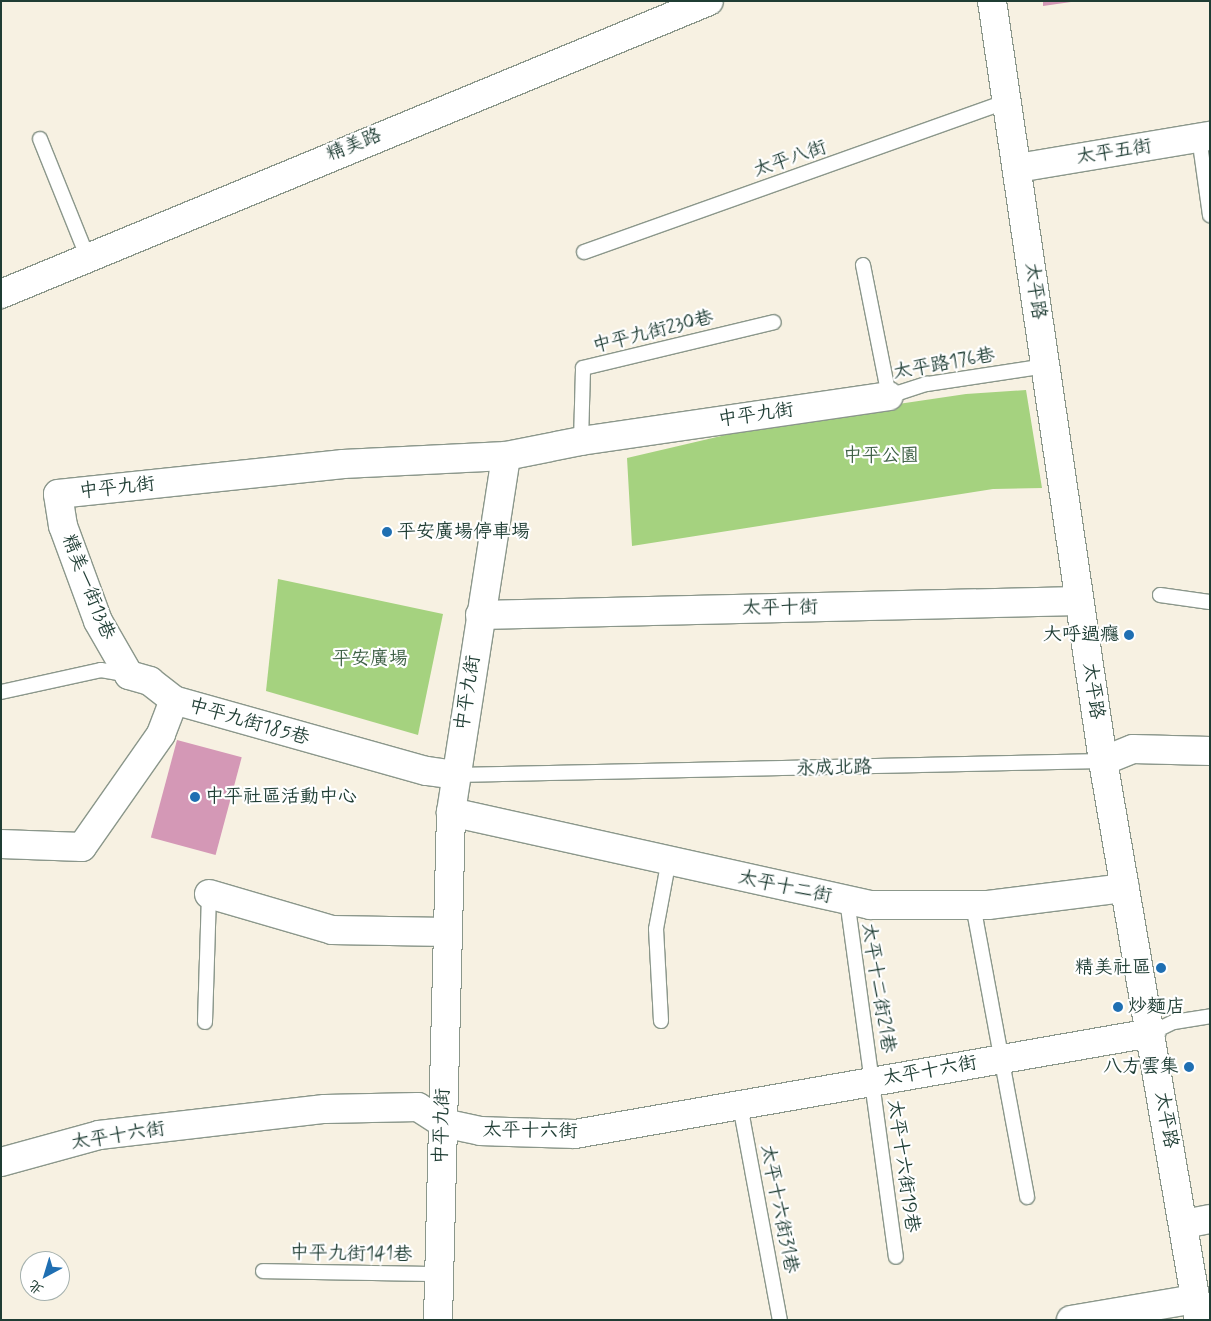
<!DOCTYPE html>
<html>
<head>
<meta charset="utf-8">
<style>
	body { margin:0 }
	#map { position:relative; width:1211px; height:1321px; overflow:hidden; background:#f7f1e2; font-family:Mynerve,"LXGW WenKai TC",sans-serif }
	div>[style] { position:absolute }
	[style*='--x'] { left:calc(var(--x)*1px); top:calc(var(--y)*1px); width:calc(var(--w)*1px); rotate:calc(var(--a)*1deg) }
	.green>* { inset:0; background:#a5d27f }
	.building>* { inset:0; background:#d498b6; transform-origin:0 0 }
	.roads { filter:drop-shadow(1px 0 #8b978b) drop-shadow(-1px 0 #8b978b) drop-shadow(0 1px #8b978b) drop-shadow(0 -1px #8b978b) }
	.lane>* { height:14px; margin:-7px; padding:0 7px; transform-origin:7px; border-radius:7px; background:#fff }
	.street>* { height:28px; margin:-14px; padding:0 14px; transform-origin:14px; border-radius:14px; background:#fff }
	.secondary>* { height:28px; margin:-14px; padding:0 14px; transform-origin:14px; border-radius:14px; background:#fff }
	.dots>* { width:14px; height:14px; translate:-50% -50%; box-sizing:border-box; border:2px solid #fff; border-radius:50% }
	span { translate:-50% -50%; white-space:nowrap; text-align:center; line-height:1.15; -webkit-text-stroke:4.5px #fff; paint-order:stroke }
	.street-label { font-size:19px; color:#1f3d34 }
	.park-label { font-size:19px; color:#406247 }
	.poi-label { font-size:19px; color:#1f3d34 }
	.left { translate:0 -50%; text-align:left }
	.right { translate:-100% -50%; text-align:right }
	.frame { position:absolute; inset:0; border:2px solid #1f3d34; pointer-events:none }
	.north { position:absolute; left:20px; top:1251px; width:50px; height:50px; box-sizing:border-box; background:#fff; border:1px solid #a5b1ae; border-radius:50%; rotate:219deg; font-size:14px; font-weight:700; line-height:20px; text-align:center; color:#1f3d34 }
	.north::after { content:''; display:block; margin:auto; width:18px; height:22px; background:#1f6fb2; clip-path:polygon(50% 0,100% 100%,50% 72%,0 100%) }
</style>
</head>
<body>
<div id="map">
	<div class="green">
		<i style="clip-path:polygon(1026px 390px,1042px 488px,993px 489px,632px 546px,627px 458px,790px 420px,966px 394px)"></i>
		<i style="clip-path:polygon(278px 579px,443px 614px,418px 735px,266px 691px)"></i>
	</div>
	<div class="building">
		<i style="clip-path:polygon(1043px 1px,1071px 1px,1071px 2px,1043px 6px)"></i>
		<i style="left:177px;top:740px;width:67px;height:101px;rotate:15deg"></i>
	</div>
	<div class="roads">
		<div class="lane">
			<i style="--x:1199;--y:137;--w:79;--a:82"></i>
			<i style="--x:40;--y:139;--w:126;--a:68.1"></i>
			<i style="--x:584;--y:252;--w:450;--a:-19.6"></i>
			<i style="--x:863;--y:265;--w:134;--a:78.8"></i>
			<i style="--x:889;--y:396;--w:40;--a:-18"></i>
			<i style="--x:927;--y:384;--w:120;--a:-8.6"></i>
			<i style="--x:581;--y:441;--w:73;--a:-88.4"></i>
			<i style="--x:583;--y:368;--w:196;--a:-13.5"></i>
			<i style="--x:1160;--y:595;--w:50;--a:8"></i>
			<i style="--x:1;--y:692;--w:102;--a:-12.4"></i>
			<i style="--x:101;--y:670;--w:28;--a:10"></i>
			<i style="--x:456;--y:775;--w:647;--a:-1.24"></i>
			<i style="--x:847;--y:900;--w:360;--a:82.2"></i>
			<i style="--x:973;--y:905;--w:297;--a:79.5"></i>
			<i style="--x:661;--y:1021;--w:92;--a:-93.1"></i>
			<i style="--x:656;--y:929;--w:71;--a:-79.5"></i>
			<i style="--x:205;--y:1022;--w:128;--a:-88.2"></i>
			<i style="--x:1151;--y:1033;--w:25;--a:-26"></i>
			<i style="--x:1174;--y:1022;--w:36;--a:-9"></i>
			<i style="--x:740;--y:1105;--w:219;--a:79.5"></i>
			<i style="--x:263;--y:1271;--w:175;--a:1"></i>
		</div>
		<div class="street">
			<i style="--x:1018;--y:168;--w:195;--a:-9.5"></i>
			<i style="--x:1;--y:294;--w:766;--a:-22.48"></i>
			<i style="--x:480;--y:615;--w:599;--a:-1.34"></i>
			<i style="--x:1103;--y:761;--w:32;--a:-22"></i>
			<i style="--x:1133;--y:749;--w:77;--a:1.5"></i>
			<i style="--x:456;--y:775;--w:30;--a:-172"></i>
			<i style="--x:426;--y:771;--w:262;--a:-164.3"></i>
			<i style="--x:174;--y:700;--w:31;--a:-142"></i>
			<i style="--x:150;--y:681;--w:22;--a:-164"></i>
			<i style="--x:129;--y:675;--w:62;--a:-119.9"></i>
			<i style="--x:98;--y:621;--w:101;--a:-110.2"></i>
			<i style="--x:63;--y:526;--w:32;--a:-99"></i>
			<i style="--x:58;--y:494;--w:287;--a:-6"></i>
			<i style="--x:343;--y:464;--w:163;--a:-2.8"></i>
			<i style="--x:506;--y:456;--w:76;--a:-11.3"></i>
			<i style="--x:581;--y:441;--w:311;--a:-8.3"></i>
			<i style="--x:451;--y:812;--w:429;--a:12.5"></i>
			<i style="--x:870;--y:905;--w:118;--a:0"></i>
			<i style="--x:988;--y:905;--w:138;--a:-7.1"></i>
			<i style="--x:1;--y:844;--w:81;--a:2.1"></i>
			<i style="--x:82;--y:847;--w:138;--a:-55"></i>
			<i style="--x:161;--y:734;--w:36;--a:-69"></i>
			<i style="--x:209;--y:894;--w:128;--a:16.3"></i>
			<i style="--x:332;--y:930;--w:115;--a:1"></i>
			<i style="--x:1;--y:1162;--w:102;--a:-15.4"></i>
			<i style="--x:99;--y:1135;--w:227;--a:-6.6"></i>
			<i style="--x:325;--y:1109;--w:93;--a:-1.2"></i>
			<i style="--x:418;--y:1107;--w:30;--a:33"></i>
			<i style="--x:443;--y:1123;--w:38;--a:12"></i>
			<i style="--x:480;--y:1131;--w:95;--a:1.8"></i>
			<i style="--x:575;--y:1134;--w:585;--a:-9.95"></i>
			<i style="--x:1184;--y:1224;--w:26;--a:-11"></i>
			<i style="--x:438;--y:1320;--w:508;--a:-88.53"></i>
			<i style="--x:451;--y:812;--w:360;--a:-81.2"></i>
			<i style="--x:1071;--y:1320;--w:126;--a:-9.6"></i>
		</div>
		<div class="secondary">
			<i style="--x:992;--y:1;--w:768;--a:81.69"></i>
			<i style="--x:1103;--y:761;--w:567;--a:80.26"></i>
		</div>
	</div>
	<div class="dots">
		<i style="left:387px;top:532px;background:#1f6fb2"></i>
		<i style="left:1129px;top:635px;background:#1f6fb2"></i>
		<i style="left:195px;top:797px;background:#1f6fb2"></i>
		<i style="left:1161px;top:968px;background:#1f6fb2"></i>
		<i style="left:1118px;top:1007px;background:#1f6fb2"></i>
		<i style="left:1189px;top:1067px;background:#1f6fb2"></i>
	</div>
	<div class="street-label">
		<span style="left:354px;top:145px;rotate:-22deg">精美路</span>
		<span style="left:1114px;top:152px;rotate:-9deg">太平五街</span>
		<span style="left:790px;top:159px;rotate:-19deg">太平八街</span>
		<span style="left:1035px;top:291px;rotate:82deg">太平路</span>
		<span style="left:653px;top:332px;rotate:-14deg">中平九街230巷</span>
		<span style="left:944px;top:364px;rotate:-10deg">太平路176巷</span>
		<span style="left:756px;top:415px;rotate:-8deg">中平九街</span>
		<span style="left:117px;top:488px;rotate:-6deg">中平九街</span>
		<span style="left:88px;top:587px;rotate:68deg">精美一街13巷</span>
		<span style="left:780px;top:608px;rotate:-1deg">太平十街</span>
		<span style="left:1093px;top:691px;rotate:82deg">太平路</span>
		<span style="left:468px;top:693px;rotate:-81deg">中平九街</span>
		<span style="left:249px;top:722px;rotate:16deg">中平九街185巷</span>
		<span style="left:834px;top:768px;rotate:-1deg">永成北路</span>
		<span style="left:785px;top:887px;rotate:12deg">太平十二街</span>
		<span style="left:878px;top:988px;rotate:81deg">太平十二街21巷</span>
		<span style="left:930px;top:1071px;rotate:-10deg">太平十六街</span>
		<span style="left:1166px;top:1120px;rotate:80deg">太平路</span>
		<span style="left:442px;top:1126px;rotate:-88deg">中平九街</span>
		<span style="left:530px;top:1131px;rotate:1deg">太平十六街</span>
		<span style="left:118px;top:1136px;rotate:-9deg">太平十六街</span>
		<span style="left:903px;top:1166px;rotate:82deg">太平十六街19巷</span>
		<span style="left:779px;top:1209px;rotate:79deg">太平十六街31巷</span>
		<span style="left:351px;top:1254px;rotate:1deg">中平九街141巷</span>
	</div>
	<div class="park-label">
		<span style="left:881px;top:456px">中平公園</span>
		<span style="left:370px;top:659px">平安廣場</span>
	</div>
	<div class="poi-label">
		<span class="left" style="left:397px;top:532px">平安廣場停車場</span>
		<span class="right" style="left:1119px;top:635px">大呼過癮</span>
		<span class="left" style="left:205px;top:797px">中平社區活動中心</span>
		<span class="right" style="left:1151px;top:968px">精美社區</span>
		<span class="left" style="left:1128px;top:1007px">炒麵店</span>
		<span class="right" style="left:1179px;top:1067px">八方雲集</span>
	</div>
	<div class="frame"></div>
	<div class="north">北</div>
</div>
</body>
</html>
